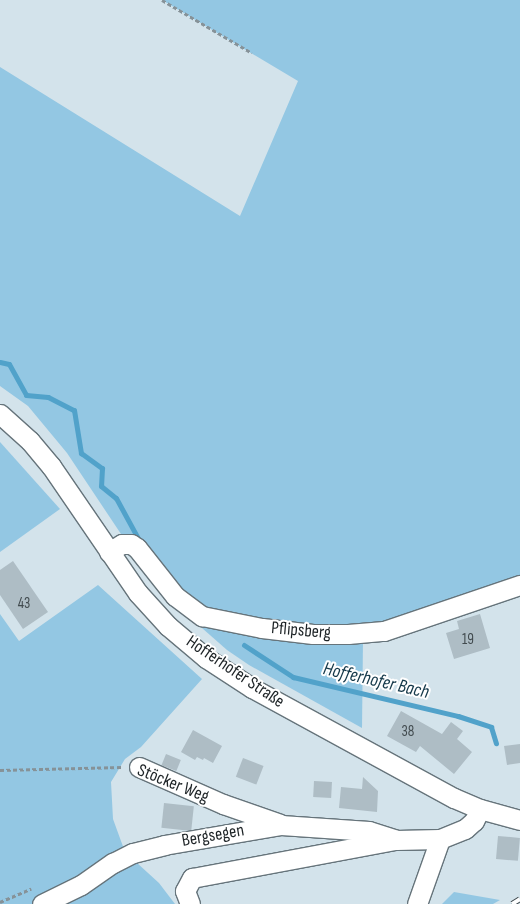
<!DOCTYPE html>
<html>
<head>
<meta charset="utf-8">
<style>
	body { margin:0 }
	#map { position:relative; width:520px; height:904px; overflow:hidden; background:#d3e3eb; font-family:"Sofia Sans Condensed",sans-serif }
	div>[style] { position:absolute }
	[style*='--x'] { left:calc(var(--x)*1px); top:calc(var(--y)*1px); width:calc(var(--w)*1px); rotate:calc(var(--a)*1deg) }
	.green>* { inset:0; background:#93c7e3 }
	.stream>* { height:5px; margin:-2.5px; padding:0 2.5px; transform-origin:2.5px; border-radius:2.5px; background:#51a2ca }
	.building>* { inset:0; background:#aebdc5; transform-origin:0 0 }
	.path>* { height:3px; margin-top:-1.5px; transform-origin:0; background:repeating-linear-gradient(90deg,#869298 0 4px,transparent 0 6.5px) }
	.roads { filter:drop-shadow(1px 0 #66747b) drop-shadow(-1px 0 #66747b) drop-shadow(0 1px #66747b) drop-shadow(0 -1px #66747b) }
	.minor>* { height:19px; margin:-9.5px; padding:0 9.5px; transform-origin:9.5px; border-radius:9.5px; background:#fff }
	.rail>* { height:5.5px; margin-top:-2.75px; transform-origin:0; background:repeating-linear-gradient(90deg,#fff 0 11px,#3d4549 0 22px); box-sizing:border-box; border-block:1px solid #3d4549 }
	span { translate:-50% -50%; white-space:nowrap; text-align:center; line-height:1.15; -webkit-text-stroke:4px #fff; paint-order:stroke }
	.number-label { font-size:15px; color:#414a4e }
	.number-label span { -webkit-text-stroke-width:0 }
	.street-label { font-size:18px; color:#1d2326 }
	.water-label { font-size:19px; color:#15394a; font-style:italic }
</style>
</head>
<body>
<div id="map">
	<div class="green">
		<i style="clip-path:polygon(162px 0,520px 0,520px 581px,490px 592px,348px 631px,206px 612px,197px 606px,126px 536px,121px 534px,67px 453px,28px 406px,0 386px,0 67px,240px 216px,298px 81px)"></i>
		<i style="clip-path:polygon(0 442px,60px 509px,0 552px)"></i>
		<i style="clip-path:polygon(98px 585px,202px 679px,141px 747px,125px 759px,111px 782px,113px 819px,125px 852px,159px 883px,175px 904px,0 904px,0 614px,19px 641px)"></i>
		<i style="clip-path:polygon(194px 621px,363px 639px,362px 728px,249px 665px,227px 650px)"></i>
		<i style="clip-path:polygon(454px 892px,500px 900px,493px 904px,442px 904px)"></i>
	</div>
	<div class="stream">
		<i style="--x:0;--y:362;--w:9;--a:13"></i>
		<i style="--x:9;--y:364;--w:35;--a:61"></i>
		<i style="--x:26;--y:395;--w:22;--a:5"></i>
		<i style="--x:48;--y:397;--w:29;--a:27"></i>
		<i style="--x:74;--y:410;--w:44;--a:80.8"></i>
		<i style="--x:81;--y:453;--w:26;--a:36"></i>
		<i style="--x:102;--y:468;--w:18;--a:93"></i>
		<i style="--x:101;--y:486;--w:19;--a:39"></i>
		<i style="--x:116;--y:498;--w:50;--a:61.4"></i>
		<i style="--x:244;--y:645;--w:59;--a:33.1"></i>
		<i style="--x:293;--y:677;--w:170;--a:13.3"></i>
		<i style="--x:458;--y:716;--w:35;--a:18"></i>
		<i style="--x:491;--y:727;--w:17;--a:73"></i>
	</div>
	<div class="building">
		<i style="clip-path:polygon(13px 561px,48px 612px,23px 629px,0 595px,0 570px)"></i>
		<i style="clip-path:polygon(480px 614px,490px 648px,454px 659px,446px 633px,459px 629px,457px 621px)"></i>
		<i style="clip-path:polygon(401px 711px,442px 734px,451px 722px,463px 731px,457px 739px,472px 752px,454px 774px,420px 746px,416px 752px,387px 736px)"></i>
		<i style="clip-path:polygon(193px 730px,222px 746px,213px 763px,204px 758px,203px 760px,197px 757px,195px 760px,181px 752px)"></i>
		<i style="clip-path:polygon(520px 744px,520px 763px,507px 765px,504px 746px)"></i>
		<i style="left:166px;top:754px;width:16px;height:12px;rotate:22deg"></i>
		<i style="left:243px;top:758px;width:22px;height:20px;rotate:21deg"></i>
		<i style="clip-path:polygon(363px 777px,378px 791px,377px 812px,339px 808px,341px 787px,362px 789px)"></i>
		<i style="left:314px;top:781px;width:18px;height:16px;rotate:3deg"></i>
		<i style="left:164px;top:803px;width:30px;height:25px;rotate:6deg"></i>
		<i style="left:498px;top:836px;width:22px;height:23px;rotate:5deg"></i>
	</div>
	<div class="path">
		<i style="--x:162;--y:0;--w:104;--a:30.5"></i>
		<i style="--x:0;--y:770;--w:122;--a:-1.4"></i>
		<i style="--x:0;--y:902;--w:34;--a:-23"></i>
	</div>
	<div class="roads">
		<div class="minor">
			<i style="--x:0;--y:414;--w:40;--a:42"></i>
			<i style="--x:30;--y:441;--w:33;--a:50"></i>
			<i style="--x:51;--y:466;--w:154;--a:55.6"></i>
			<i style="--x:138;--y:593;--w:45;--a:47.7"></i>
			<i style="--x:168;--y:626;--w:50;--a:40.1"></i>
			<i style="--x:206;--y:658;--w:55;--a:33.1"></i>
			<i style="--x:252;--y:688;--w:230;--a:28.6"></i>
			<i style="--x:454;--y:798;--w:28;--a:23"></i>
			<i style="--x:480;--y:809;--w:41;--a:15.4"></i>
			<i style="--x:109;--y:552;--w:15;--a:-32"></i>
			<i style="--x:122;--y:544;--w:9;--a:0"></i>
			<i style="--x:131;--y:544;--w:7;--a:34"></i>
			<i style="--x:137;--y:548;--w:61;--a:51.6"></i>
			<i style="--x:175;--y:596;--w:34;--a:37"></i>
			<i style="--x:202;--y:616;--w:61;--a:11.3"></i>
			<i style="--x:262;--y:628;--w:51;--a:6.7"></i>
			<i style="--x:313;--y:634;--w:35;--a:0"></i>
			<i style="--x:348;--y:634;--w:36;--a:-5"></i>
			<i style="--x:384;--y:631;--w:144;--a:-18.7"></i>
			<i style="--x:139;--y:767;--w:92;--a:23.8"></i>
			<i style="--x:223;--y:804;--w:60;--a:19.3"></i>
			<i style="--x:42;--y:904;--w:43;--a:-26"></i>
			<i style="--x:81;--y:885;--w:39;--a:-35"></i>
			<i style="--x:113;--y:863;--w:22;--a:-27"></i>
			<i style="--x:133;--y:853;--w:32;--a:-14"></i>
			<i style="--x:164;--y:845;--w:119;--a:-9.7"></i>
			<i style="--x:281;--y:825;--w:88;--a:3.9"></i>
			<i style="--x:369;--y:831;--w:28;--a:18"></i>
			<i style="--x:190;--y:904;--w:14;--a:-111"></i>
			<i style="--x:185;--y:891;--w:15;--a:-62"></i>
			<i style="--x:192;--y:878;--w:208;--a:-10.6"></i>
			<i style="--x:396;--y:840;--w:44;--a:-1.3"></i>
			<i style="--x:440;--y:839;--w:27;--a:-22"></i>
			<i style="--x:465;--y:829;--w:12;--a:-42"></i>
			<i style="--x:474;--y:821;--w:13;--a:-63"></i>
			<i style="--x:417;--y:904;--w:69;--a:-70.5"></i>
		</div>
	</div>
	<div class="rail">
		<i style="--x:512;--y:904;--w:9;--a:-32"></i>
	</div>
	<div class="number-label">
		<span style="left:24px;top:604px">43</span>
		<span style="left:468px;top:640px">19</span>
		<span style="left:408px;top:732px">38</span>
	</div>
	<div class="street-label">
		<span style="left:301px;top:631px;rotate:5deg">Pflipsberg</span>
		<span style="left:235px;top:672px;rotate:34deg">Hofferhofer Straße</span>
		<span style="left:173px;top:784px;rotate:22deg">Stöcker Weg</span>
		<span style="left:213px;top:836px;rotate:-10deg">Bergsegen</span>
	</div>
	<div class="water-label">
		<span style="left:376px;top:681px;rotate:13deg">Hofferhofer Bach</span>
	</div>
</div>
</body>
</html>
